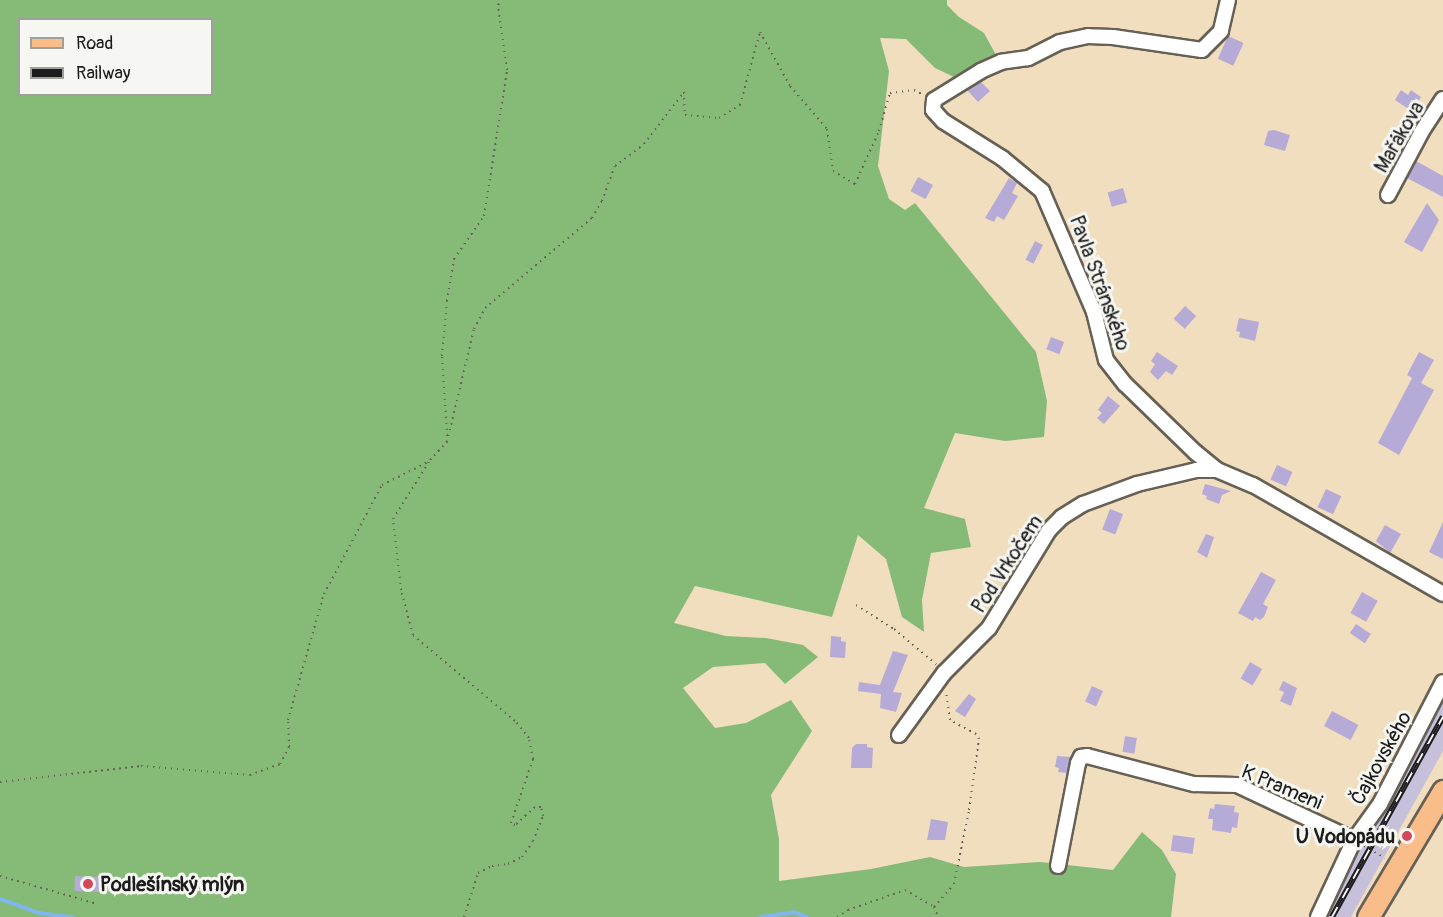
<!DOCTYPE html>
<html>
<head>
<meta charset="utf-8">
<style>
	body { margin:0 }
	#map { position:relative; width:1443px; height:917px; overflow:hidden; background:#f0debf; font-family:Pangolin,sans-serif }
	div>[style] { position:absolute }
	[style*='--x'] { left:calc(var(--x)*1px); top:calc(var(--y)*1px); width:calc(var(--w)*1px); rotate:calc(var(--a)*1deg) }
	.industrial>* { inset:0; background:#c6c0da }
	.forest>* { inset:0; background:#85bb76 }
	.stream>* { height:4px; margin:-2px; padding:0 2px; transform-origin:2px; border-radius:2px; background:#81b5ef }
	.building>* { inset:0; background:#b5abd6; transform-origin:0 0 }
	.path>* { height:2px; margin-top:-1px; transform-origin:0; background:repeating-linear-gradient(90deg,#666055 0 1.5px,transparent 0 6px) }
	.roads { filter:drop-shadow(2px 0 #666055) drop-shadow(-2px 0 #666055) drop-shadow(0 2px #666055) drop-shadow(0 -2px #666055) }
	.street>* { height:14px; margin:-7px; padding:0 7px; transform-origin:7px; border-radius:7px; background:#fff }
	.primary>* { height:21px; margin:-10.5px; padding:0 10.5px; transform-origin:10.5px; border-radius:10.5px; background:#f8bd89 }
	.rail>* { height:6px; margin-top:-3px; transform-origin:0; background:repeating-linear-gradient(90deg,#f6f6f2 0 11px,#1c1c1c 0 22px); box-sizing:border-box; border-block:2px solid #1c1c1c }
	.dots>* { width:16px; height:16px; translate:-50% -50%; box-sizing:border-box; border:3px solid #f6f6f2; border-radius:50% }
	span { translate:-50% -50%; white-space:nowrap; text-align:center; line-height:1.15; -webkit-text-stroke:6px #f6f6f2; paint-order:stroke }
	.street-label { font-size:20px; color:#1c1c1c }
	.poi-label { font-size:20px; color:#1c1c1c; font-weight:700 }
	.right { translate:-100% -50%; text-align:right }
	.left { translate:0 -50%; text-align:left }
	.legend { position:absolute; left:18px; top:18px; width:195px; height:78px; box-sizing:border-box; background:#f6f6f2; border:2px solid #9f9f9c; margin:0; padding:8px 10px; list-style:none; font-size:18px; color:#1c1c1c }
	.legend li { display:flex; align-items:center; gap:12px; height:30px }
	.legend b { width:30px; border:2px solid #9f9f9c }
</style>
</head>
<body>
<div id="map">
	<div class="industrial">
		<i style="clip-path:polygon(1443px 697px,1443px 751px,1351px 917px,1321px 917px)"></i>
	</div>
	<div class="forest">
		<i style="clip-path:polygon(evenodd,0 0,947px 0,947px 5px,959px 17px,984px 33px,996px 55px,956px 78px,935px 68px,906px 39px,880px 38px,889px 71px,878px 166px,889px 199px,905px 210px,915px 203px,1036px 352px,1047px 401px,1044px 437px,1005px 441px,955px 433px,924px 508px,965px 519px,971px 547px,931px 553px,922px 600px,924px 632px,902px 617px,886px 559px,858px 535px,832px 617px,695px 586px,674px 623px,726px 636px,766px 638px,803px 645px,818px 657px,785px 684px,765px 663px,713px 667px,683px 688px,715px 728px,746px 723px,791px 700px,812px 731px,771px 795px,779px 839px,779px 881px,871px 869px,930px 857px,964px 867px,1040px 862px,1113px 870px,1142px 832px,1162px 850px,1176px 874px,1171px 917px,0 917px,0 0,20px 20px,212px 20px,212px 94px,20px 94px,20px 20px)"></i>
	</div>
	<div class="stream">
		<i style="--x:0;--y:899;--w:41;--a:19.7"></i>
		<i style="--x:39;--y:913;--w:34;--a:7"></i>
		<i style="--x:760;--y:917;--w:34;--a:-8"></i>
		<i style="--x:794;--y:912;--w:14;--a:21"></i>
	</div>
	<div class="building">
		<i style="left:1228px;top:36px;width:17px;height:25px;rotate:24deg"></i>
		<i style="clip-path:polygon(981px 82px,990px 91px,978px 102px,967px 90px)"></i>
		<i style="clip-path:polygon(1401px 90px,1408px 95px,1411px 90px,1421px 97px,1418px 102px,1425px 106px,1419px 116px,1395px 100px)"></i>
		<i style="clip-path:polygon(1274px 130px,1290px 135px,1285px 151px,1264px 145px,1268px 131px)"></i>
		<i style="clip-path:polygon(1416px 161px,1443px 176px,1443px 197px,1407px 178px)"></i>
		<i style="left:918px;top:177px;width:17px;height:16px;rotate:28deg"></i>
		<i style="clip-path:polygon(1009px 178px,1017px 183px,1012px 193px,1018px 196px,1004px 220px,997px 216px,994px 222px,985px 218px)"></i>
		<i style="left:1123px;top:188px;width:15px;height:16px;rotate:74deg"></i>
		<i style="clip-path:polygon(1427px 203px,1439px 220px,1422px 252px,1404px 242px)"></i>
		<i style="left:1035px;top:241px;width:9px;height:21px;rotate:27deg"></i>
		<i style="left:1185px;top:306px;width:15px;height:17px;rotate:42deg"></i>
		<i style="clip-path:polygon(1239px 318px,1259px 322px,1255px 341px,1239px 337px,1240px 332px,1236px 331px)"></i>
		<i style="left:1051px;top:337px;width:14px;height:13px;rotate:21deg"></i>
		<i style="clip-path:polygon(1157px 352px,1178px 366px,1172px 375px,1166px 371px,1158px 380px,1150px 372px,1155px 364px,1151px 361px)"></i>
		<i style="clip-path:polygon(1419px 352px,1434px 360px,1421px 383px,1434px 390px,1399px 455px,1378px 443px,1412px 378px,1407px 375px)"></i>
		<i style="clip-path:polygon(1108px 396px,1120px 406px,1104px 424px,1097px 418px,1102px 413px,1098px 410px)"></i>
		<i style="left:1277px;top:465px;width:17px;height:16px;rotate:24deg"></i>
		<i style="clip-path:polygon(1205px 484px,1231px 491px,1222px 495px,1219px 504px,1206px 499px,1207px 496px,1202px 494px)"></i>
		<i style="left:1326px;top:489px;width:17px;height:20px;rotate:25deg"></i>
		<i style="left:1110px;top:509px;width:14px;height:22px;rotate:21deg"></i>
		<i style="clip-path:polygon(1443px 522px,1443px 559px,1429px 552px)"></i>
		<i style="clip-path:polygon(1385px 525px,1401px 534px,1390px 553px,1376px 541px)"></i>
		<i style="clip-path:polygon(1206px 534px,1214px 537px,1207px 558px,1197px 552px)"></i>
		<i style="clip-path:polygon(1261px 572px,1276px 580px,1263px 604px,1268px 607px,1264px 617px,1260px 620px,1255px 617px,1253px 621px,1238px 613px)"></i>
		<i style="left:1362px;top:592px;width:18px;height:24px;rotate:29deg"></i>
		<i style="left:1356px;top:624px;width:18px;height:11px;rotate:34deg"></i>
		<i style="clip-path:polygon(831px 636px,841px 637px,841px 641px,846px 642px,845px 658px,830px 657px)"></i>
		<i style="clip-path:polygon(893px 651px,908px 655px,893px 692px,902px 693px,896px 712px,880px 708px,881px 694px,858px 691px,859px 682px,880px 685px)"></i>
		<i style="left:1250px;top:662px;width:14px;height:19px;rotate:30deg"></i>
		<i style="clip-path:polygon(1283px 681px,1297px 688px,1291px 706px,1280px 701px,1284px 692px,1279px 690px)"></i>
		<i style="left:1092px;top:686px;width:12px;height:17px;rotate:24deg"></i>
		<i style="clip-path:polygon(969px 694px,976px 699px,965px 717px,955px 711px)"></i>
		<i style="left:1332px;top:711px;width:30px;height:17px;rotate:28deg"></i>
		<i style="left:1125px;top:736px;width:12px;height:16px;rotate:9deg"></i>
		<i style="clip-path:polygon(856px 744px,867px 744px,867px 747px,873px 748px,872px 768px,851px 768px,852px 748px)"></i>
		<i style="clip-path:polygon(1057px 756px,1071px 757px,1067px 773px,1058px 772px,1059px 768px,1055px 767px)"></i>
		<i style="clip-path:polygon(1215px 804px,1235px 806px,1234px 812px,1239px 813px,1237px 828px,1232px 827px,1231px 833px,1212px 830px,1213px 819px,1208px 819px,1210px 808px,1214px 809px)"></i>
		<i style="clip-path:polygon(931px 819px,948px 822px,945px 840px,927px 840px)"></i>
		<i style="left:1173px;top:835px;width:22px;height:16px;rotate:8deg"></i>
		<i style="left:75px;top:876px;width:26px;height:15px;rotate:2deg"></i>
	</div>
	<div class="path">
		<i style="--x:447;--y:436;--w:80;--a:-93.6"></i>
		<i style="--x:442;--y:356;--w:55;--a:-84.8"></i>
		<i style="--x:447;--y:301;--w:43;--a:-80.5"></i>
		<i style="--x:454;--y:259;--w:52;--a:-55.1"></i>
		<i style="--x:484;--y:216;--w:148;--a:-81"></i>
		<i style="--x:507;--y:70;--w:66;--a:-97.9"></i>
		<i style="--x:498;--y:5;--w:6;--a:-51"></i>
		<i style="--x:856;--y:605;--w:45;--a:32.3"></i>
		<i style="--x:894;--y:629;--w:55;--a:39.8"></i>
		<i style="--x:0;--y:782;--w:142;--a:-6.5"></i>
		<i style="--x:141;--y:766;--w:109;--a:4.7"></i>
		<i style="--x:250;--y:775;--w:32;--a:-20"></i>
		<i style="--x:280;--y:764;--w:19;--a:-62"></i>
		<i style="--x:289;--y:747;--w:27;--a:-92"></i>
		<i style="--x:288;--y:720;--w:131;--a:-74.1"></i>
		<i style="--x:324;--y:594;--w:123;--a:-62"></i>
		<i style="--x:382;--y:485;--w:51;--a:-26.6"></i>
		<i style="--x:1364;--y:846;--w:24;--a:30"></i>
		<i style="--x:0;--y:876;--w:98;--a:16"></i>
		<i style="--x:934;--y:907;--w:30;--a:-49"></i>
		<i style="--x:954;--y:884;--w:76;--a:-78.5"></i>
		<i style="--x:969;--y:810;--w:72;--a:-82"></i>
		<i style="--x:979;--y:739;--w:6;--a:-121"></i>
		<i style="--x:976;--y:734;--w:30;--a:-152"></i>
		<i style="--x:950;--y:720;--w:30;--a:-98"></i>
		<i style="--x:464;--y:917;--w:46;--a:-72.3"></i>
		<i style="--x:478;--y:873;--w:16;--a:-27"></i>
		<i style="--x:492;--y:866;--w:16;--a:-7"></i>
		<i style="--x:508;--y:864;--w:16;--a:-27"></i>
		<i style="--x:522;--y:857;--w:19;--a:-55"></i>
		<i style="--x:533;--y:841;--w:27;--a:-68"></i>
		<i style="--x:543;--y:816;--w:9;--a:-103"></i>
		<i style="--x:541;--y:807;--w:6;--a:180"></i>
		<i style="--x:535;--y:807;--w:27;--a:138"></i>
		<i style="--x:515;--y:825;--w:4;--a:-153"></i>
		<i style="--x:511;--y:823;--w:68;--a:-71"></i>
		<i style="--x:533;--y:759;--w:21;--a:-101"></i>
		<i style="--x:529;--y:738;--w:22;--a:-129"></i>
		<i style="--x:515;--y:721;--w:133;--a:-139.9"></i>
		<i style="--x:413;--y:635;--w:47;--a:-104.9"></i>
		<i style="--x:401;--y:590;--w:71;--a:-96.4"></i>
		<i style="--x:393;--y:519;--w:70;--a:-57.9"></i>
		<i style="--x:430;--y:460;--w:25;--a:-47"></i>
		<i style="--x:447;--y:442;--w:116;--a:-76.6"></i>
		<i style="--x:474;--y:329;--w:24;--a:-62"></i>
		<i style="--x:485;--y:308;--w:140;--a:-40.1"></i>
		<i style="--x:592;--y:218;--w:20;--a:-60"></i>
		<i style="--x:602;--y:201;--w:37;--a:-70"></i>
		<i style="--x:615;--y:166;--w:36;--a:-37"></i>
		<i style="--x:644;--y:144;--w:66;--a:-52.4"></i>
		<i style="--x:684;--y:92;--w:23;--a:88"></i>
		<i style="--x:685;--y:115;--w:34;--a:5"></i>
		<i style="--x:719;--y:118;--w:25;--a:-32"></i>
		<i style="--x:740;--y:105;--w:76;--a:-74.7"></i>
		<i style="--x:760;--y:32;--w:62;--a:60.9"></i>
		<i style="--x:790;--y:86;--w:57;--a:49.3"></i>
		<i style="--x:827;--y:129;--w:42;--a:81.9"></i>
		<i style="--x:833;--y:171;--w:26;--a:31"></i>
		<i style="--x:855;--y:184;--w:58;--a:-65.6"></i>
		<i style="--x:879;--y:131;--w:40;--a:-74"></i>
		<i style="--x:890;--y:93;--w:24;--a:-7"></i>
		<i style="--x:914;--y:90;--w:11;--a:27"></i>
		<i style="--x:837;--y:917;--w:13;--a:-32"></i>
		<i style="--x:848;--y:910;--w:60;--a:-19.3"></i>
		<i style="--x:905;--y:890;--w:34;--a:30"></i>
		<i style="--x:934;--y:907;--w:11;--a:68"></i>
	</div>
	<div class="roads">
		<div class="street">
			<i style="--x:1228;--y:0;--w:32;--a:103"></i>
			<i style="--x:1221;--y:31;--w:27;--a:135"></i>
			<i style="--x:1202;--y:50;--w:90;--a:-171.7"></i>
			<i style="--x:1113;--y:37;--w:25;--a:-178"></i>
			<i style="--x:1088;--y:36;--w:29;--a:168"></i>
			<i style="--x:1060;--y:42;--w:36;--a:153"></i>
			<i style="--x:1028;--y:58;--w:27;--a:172"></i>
			<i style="--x:1001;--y:62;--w:22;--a:156"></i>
			<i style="--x:981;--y:71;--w:55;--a:148.3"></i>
			<i style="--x:934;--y:100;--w:10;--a:96"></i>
			<i style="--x:933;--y:110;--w:15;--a:48"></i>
			<i style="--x:943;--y:121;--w:70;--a:32.1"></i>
			<i style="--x:1002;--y:158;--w:52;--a:39.5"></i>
			<i style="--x:1042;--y:191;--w:132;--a:66.7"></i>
			<i style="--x:1094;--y:312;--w:49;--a:76"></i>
			<i style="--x:1106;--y:360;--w:31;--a:52"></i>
			<i style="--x:1125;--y:384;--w:98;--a:44.2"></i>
			<i style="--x:1195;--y:452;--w:28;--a:39"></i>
			<i style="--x:1217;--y:470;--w:39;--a:23"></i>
			<i style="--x:1253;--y:485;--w:219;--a:29.8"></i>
			<i style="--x:1388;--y:195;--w:72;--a:-62"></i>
			<i style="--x:1422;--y:131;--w:38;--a:-57"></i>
			<i style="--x:899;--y:735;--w:77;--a:-54"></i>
			<i style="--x:944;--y:673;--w:64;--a:-45"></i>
			<i style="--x:989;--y:628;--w:115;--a:-58.5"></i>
			<i style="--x:1049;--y:530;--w:18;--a:-45"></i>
			<i style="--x:1062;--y:517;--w:25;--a:-32"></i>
			<i style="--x:1083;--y:504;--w:58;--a:-20.3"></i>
			<i style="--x:1137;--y:484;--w:61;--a:-13.3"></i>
			<i style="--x:1196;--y:470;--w:21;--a:0"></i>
			<i style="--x:1058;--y:866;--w:105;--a:-79"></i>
			<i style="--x:1078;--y:763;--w:7;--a:-63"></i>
			<i style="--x:1081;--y:757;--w:6;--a:-9"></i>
			<i style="--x:1087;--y:756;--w:111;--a:14.7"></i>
			<i style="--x:1194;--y:784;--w:43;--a:1.3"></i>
			<i style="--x:1237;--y:785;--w:129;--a:25.2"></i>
			<i style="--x:1318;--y:917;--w:85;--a:-64.9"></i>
			<i style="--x:1354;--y:840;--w:44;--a:-54.2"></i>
			<i style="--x:1380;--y:804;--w:137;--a:-62.7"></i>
		</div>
		<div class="primary">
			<i style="--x:1368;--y:917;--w:147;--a:-59.2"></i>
		</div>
	</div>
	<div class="rail">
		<i style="--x:1332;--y:917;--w:229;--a:-61"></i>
	</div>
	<div class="dots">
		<i style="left:1407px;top:836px;background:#d1495b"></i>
		<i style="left:88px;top:884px;background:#d1495b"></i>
	</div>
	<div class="street-label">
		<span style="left:1399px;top:137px;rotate:-60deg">Mařákova</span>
		<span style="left:1100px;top:283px;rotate:70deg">Pavla Stránského</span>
		<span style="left:1007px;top:564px;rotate:-57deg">Pod Vrkočem</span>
		<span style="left:1381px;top:758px;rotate:-61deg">Čajkovského</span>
		<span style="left:1282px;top:787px;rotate:23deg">K Prameni</span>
	</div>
	<div class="poi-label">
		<span class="right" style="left:1395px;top:836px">U Vodopádu</span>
		<span class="left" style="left:100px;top:884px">Podlešínský mlýn</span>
	</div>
	<ul class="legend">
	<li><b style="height:8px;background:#f8bd89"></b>Road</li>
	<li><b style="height:8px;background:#1c1c1c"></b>Railway</li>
	</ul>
</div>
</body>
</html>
